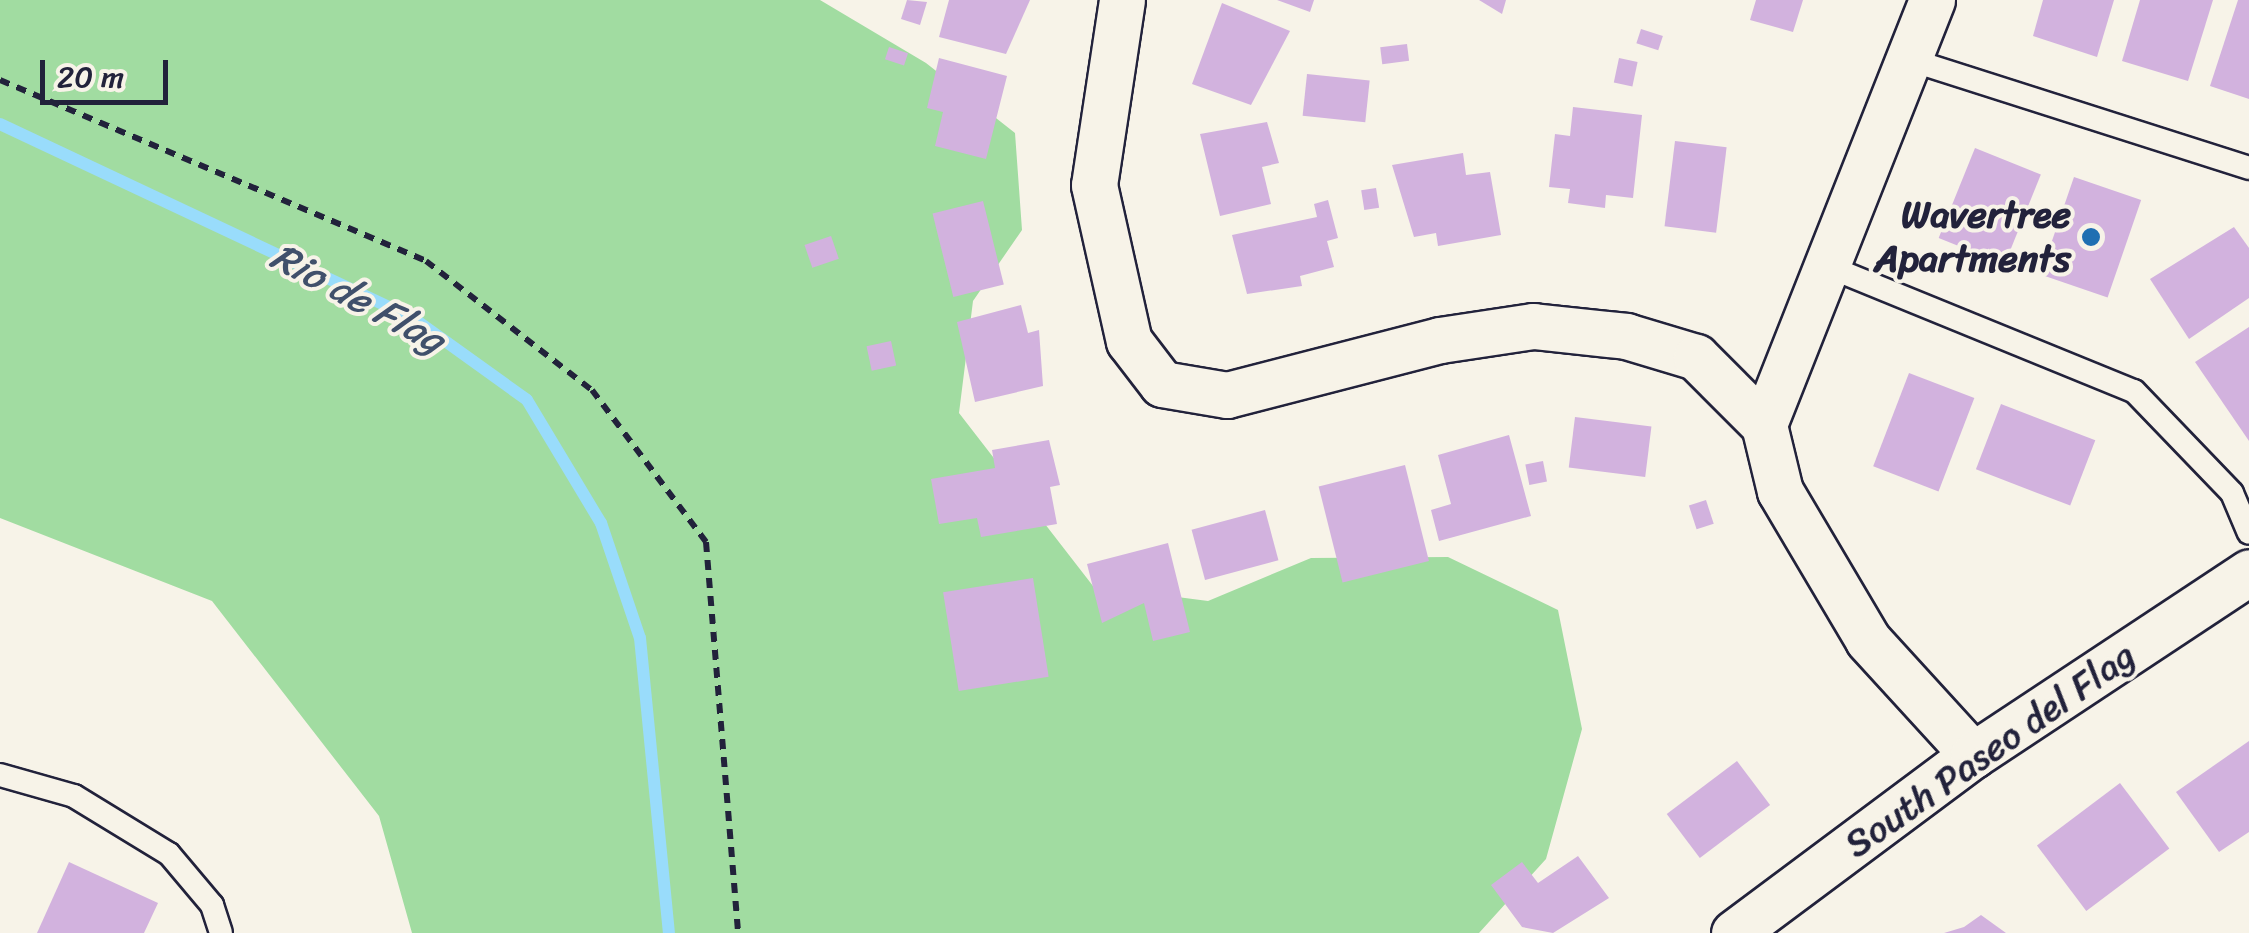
<!DOCTYPE html>
<html>
<head>
<meta charset="utf-8">
<style>
	body { margin:0 }
	#map { position:relative; width:2249px; height:933px; overflow:hidden; background:#f7f3e8; font-family:Sriracha,sans-serif }
	div>[style] { position:absolute }
	[style*='--x'] { left:calc(var(--x)*1px); top:calc(var(--y)*1px); width:calc(var(--w)*1px); rotate:calc(var(--a)*1deg) }
	.green>* { inset:0; background:#a1dca1 }
	.stream>* { height:12px; margin:-6px; padding:0 6px; transform-origin:6px; border-radius:6px; background:#99dcfb }
	.building>* { inset:0; background:#d2b2de; transform-origin:0 0 }
	.path>* { height:6px; margin-top:-3px; transform-origin:0; background:repeating-linear-gradient(90deg,#22223b 0 10px,transparent 0 18px) }
	.roads { filter:drop-shadow(2px 0 #22223b) drop-shadow(-2px 0 #22223b) drop-shadow(0 2px #22223b) drop-shadow(0 -2px #22223b) }
	.service>* { height:22px; margin:-11px; padding:0 11px; transform-origin:11px; border-radius:11px; background:#f7f3e8 }
	.minor>* { height:45px; margin:-22.5px; padding:0 22.5px; transform-origin:22.5px; border-radius:22.5px; background:#f7f3e8 }
	.dots>* { width:28px; height:28px; translate:-50% -50%; box-sizing:border-box; border:5px solid #f7f3e8; border-radius:50% }
	span { translate:-50% -50%; white-space:nowrap; text-align:center; line-height:1.15; -webkit-text-stroke:8px #f7f3e8; paint-order:stroke }
	.poi-label { font-size:38px; color:#22223b; font-weight:700 }
	.right { translate:-100% -50%; text-align:right }
	.street-label { font-size:38px; color:#22223b }
	.water-label { font-size:40px; color:#40506b; font-style:italic }
	.scale { position:absolute; left:40px; top:60px; width:128px; height:45px; box-sizing:border-box; border:5px solid #22223b; border-top:0; padding-left:12px; font-size:30px; line-height:35px; white-space:nowrap; color:#22223b; -webkit-text-stroke:8px #f7f3e8; paint-order:stroke }
</style>
</head>
<body>
<div id="map">
	<div class="green">
		<i style="clip-path:polygon(0 0,820px 0,926px 63px,1015px 133px,1022px 230px,973px 301px,959px 413px,1093px 586px,1208px 601px,1311px 558px,1448px 557px,1558px 610px,1582px 729px,1546px 859px,1479px 933px,412px 933px,379px 816px,212px 601px,0 518px)"></i>
	</div>
	<div class="stream">
		<i style="--x:0;--y:124;--w:456;--a:25.2"></i>
		<i style="--x:413;--y:318;--w:140;--a:35.7"></i>
		<i style="--x:527;--y:400;--w:144;--a:59"></i>
		<i style="--x:601;--y:523;--w:121;--a:71.3"></i>
		<i style="--x:640;--y:638;--w:296;--a:84.4"></i>
	</div>
	<div class="building">
		<i style="clip-path:polygon(907px 0,927px 2px,920px 25px,901px 19px)"></i>
		<i style="clip-path:polygon(949px 0,1030px 0,1006px 54px,939px 37px)"></i>
		<i style="clip-path:polygon(1277px 0,1314px 0,1310px 12px)"></i>
		<i style="clip-path:polygon(1479px 0,1506px 0,1502px 14px)"></i>
		<i style="clip-path:polygon(1756px 0,1803px 0,1793px 32px,1750px 20px)"></i>
		<i style="clip-path:polygon(2043px 0,2114px 0,2097px 57px,2033px 36px)"></i>
		<i style="clip-path:polygon(2140px 0,2213px 0,2188px 81px,2122px 61px)"></i>
		<i style="clip-path:polygon(2238px 0,2249px 0,2249px 99px,2210px 86px)"></i>
		<i style="clip-path:polygon(1222px 3px,1290px 31px,1251px 105px,1192px 84px)"></i>
		<i style="left:1641px;top:29px;width:23px;height:15px;rotate:18deg"></i>
		<i style="left:1407px;top:44px;width:17px;height:27px;rotate:83deg"></i>
		<i style="left:889px;top:47px;width:20px;height:13px;rotate:18deg"></i>
		<i style="clip-path:polygon(939px 58px,1007px 76px,986px 159px,935px 146px,943px 112px,927px 108px)"></i>
		<i style="left:1619px;top:58px;width:19px;height:25px;rotate:12deg"></i>
		<i style="left:1307px;top:74px;width:63px;height:42px;rotate:6deg"></i>
		<i style="clip-path:polygon(1573px 107px,1642px 115px,1633px 198px,1606px 195px,1605px 208px,1568px 203px,1570px 189px,1549px 187px,1555px 134px,1570px 136px)"></i>
		<i style="clip-path:polygon(1267px 122px,1279px 163px,1262px 167px,1271px 204px,1220px 216px,1200px 134px)"></i>
		<i style="left:1675px;top:141px;width:52px;height:86px;rotate:7deg"></i>
		<i style="left:1975px;top:148px;width:71px;height:97px;rotate:22deg"></i>
		<i style="clip-path:polygon(1463px 153px,1466px 175px,1490px 172px,1501px 235px,1438px 246px,1436px 233px,1414px 237px,1392px 165px)"></i>
		<i style="left:2074px;top:177px;width:71px;height:103px;rotate:19deg"></i>
		<i style="left:1376px;top:188px;width:20px;height:15px;rotate:81deg"></i>
		<i style="clip-path:polygon(1328px 200px,1338px 238px,1327px 241px,1334px 267px,1300px 276px,1302px 286px,1247px 294px,1232px 235px,1317px 217px,1314px 204px)"></i>
		<i style="left:983px;top:201px;width:86px;height:52px;rotate:76deg"></i>
		<i style="clip-path:polygon(2234px 227px,2249px 248px,2249px 298px,2189px 339px,2150px 279px)"></i>
		<i style="left:831px;top:236px;width:24px;height:28px;rotate:71deg"></i>
		<i style="clip-path:polygon(1021px 305px,1028px 333px,1039px 330px,1043px 386px,975px 402px,957px 322px)"></i>
		<i style="clip-path:polygon(2249px 327px,2249px 441px,2195px 362px)"></i>
		<i style="left:891px;top:341px;width:25px;height:25px;rotate:78deg"></i>
		<i style="left:1909px;top:373px;width:70px;height:100px;rotate:21deg"></i>
		<i style="left:2001px;top:404px;width:101px;height:70px;rotate:21deg"></i>
		<i style="left:1575px;top:417px;width:77px;height:51px;rotate:7deg"></i>
		<i style="clip-path:polygon(1509px 435px,1531px 516px,1439px 541px,1431px 510px,1451px 504px,1438px 455px)"></i>
		<i style="clip-path:polygon(1049px 440px,1060px 485px,1050px 487px,1057px 524px,981px 537px,977px 518px,939px 524px,931px 479px,995px 468px,992px 450px)"></i>
		<i style="left:1543px;top:461px;width:21px;height:18px;rotate:79deg"></i>
		<i style="left:1405px;top:465px;width:99px;height:89px;rotate:76deg"></i>
		<i style="left:1706px;top:500px;width:25px;height:18px;rotate:72deg"></i>
		<i style="left:1265px;top:510px;width:52px;height:76px;rotate:75deg"></i>
		<i style="clip-path:polygon(1168px 543px,1190px 632px,1153px 641px,1144px 603px,1102px 623px,1087px 564px)"></i>
		<i style="left:1033px;top:578px;width:100px;height:91px;rotate:81deg"></i>
		<i style="clip-path:polygon(2249px 741px,2249px 832px,2219px 852px,2176px 792px)"></i>
		<i style="left:1737px;top:761px;width:55px;height:88px;rotate:53deg"></i>
		<i style="left:2120px;top:783px;width:82px;height:104px;rotate:53deg"></i>
		<i style="clip-path:polygon(1578px 856px,1609px 898px,1553px 933px,1522px 927px,1491px 885px,1522px 862px,1538px 883px)"></i>
		<i style="clip-path:polygon(69px 862px,158px 903px,144px 933px,37px 933px)"></i>
		<i style="clip-path:polygon(1981px 915px,2006px 933px,1944px 933px,1964px 927px)"></i>
	</div>
	<div class="path">
		<i style="--x:0;--y:80;--w:463;--a:23"></i>
		<i style="--x:426;--y:261;--w:210;--a:37.9"></i>
		<i style="--x:592;--y:390;--w:190;--a:53.1"></i>
		<i style="--x:706;--y:542;--w:392;--a:85.3"></i>
	</div>
	<div class="roads">
		<div class="service">
			<i style="--x:1908;--y:59;--w:358;--a:17.7"></i>
			<i style="--x:1827;--y:266;--w:331;--a:22.2"></i>
			<i style="--x:2134;--y:391;--w:141;--a:46.1"></i>
			<i style="--x:2232;--y:493;--w:43;--a:67"></i>
			<i style="--x:0;--y:775;--w:77;--a:15.8"></i>
			<i style="--x:74;--y:796;--w:111;--a:31.4"></i>
			<i style="--x:169;--y:854;--w:67;--a:49.9"></i>
			<i style="--x:212;--y:905;--w:29;--a:72"></i>
		</div>
		<div class="minor">
			<i style="--x:1122;--y:0;--w:187;--a:98.6"></i>
			<i style="--x:1094;--y:185;--w:160;--a:77.4"></i>
			<i style="--x:1129;--y:341;--w:54;--a:52.5"></i>
			<i style="--x:1162;--y:384;--w:66;--a:9.6"></i>
			<i style="--x:1227;--y:395;--w:220;--a:-14.5"></i>
			<i style="--x:1440;--y:340;--w:94;--a:-8.6"></i>
			<i style="--x:1533;--y:326;--w:94;--a:6.1"></i>
			<i style="--x:1626;--y:336;--w:73;--a:16.7"></i>
			<i style="--x:1696;--y:357;--w:96;--a:45"></i>
			<i style="--x:1932;--y:0;--w:457;--a:111.6"></i>
			<i style="--x:1764;--y:425;--w:68;--a:76.4"></i>
			<i style="--x:1780;--y:491;--w:173;--a:59.4"></i>
			<i style="--x:1868;--y:640;--w:156;--a:47.6"></i>
			<i style="--x:1734;--y:933;--w:298;--a:-36.7"></i>
			<i style="--x:1973;--y:755;--w:331;--a:-33.5"></i>
		</div>
	</div>
	<div class="dots">
		<i style="left:2091px;top:237px;background:#1f6fb2"></i>
	</div>
	<div class="poi-label">
		<span class="right" style="left:2071px;top:237px">Wavertree<br>Apartments</span>
	</div>
	<div class="street-label">
		<span style="left:1990px;top:750px;rotate:-35deg">South Paseo del Flag</span>
	</div>
	<div class="water-label">
		<span style="left:358px;top:298px;rotate:28deg">Rio de Flag</span>
	</div>
	<div class="scale">20 m</div>
</div>
</body>
</html>
